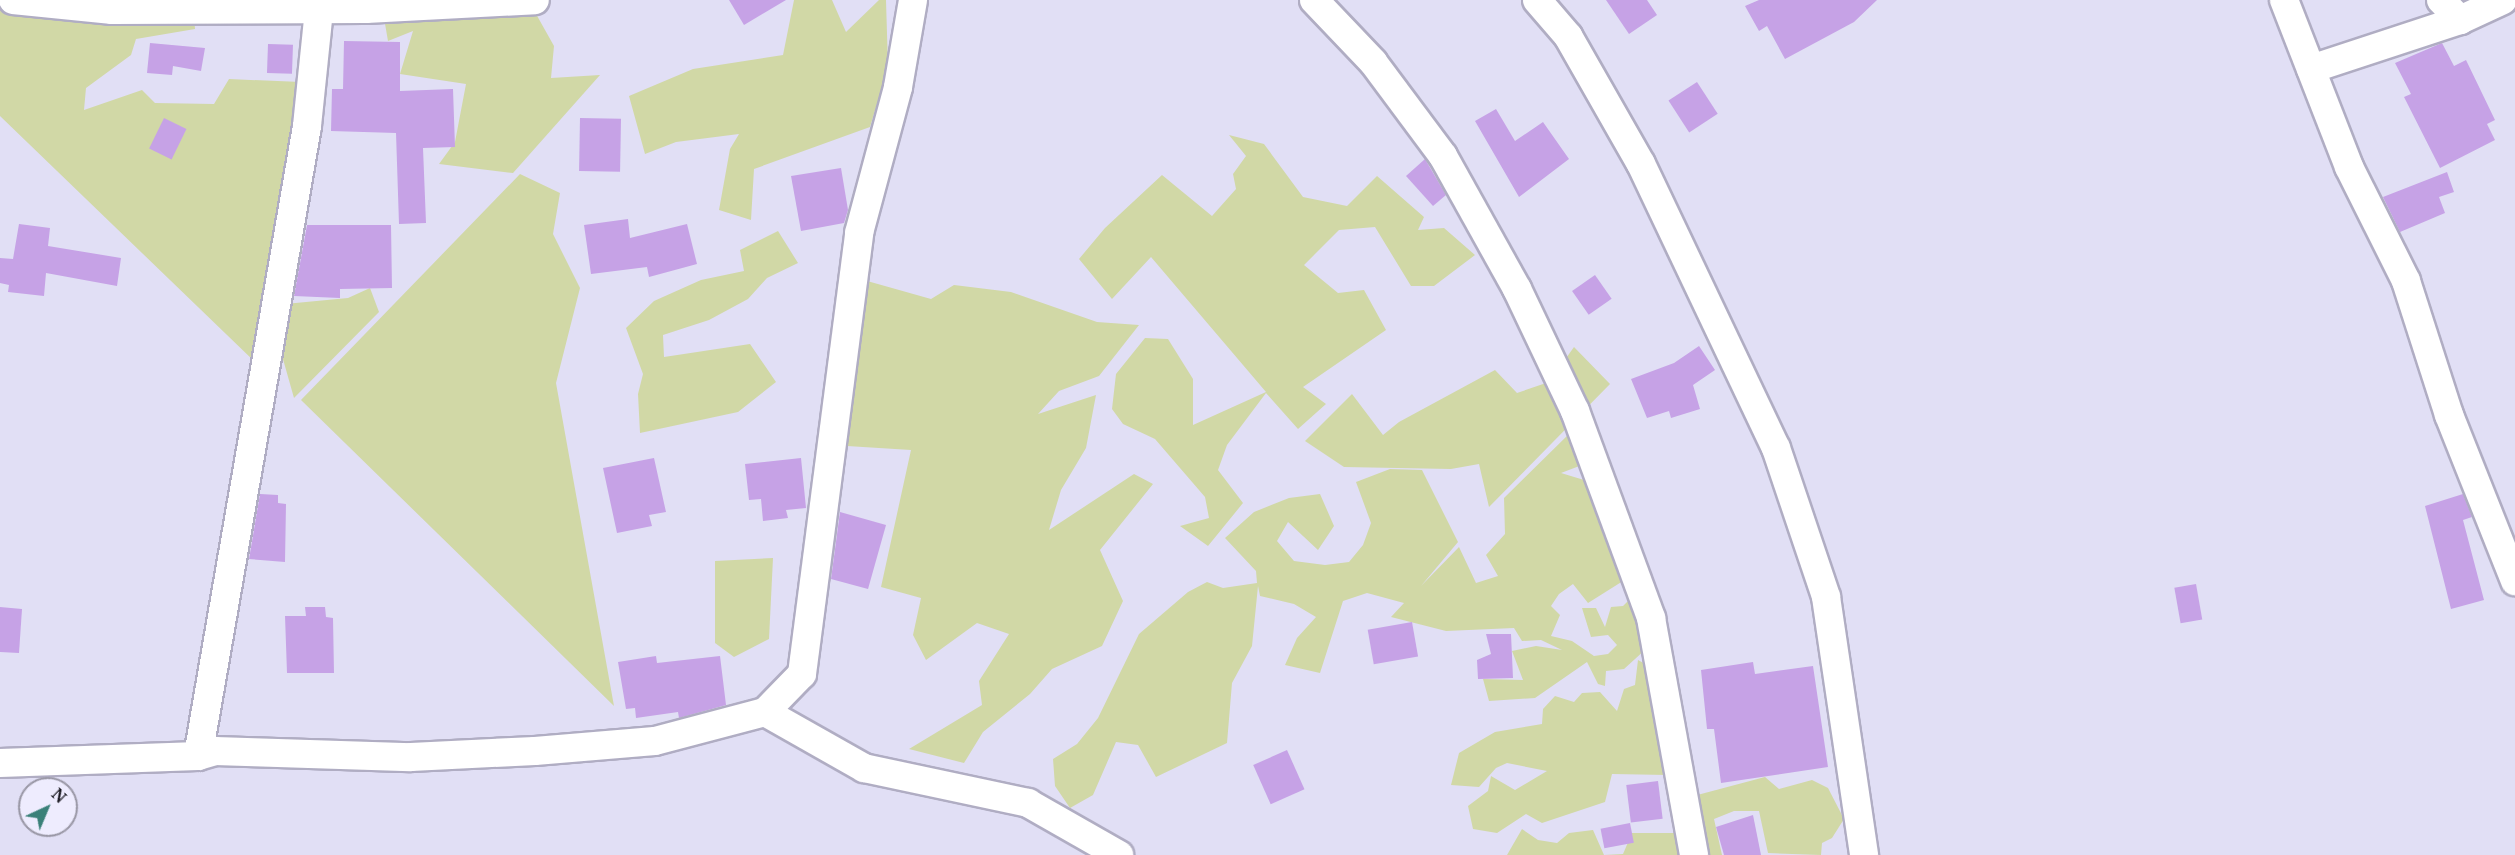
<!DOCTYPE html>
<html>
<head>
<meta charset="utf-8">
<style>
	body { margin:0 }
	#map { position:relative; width:2515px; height:855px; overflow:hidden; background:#e1dff5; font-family:"Noto Serif",serif }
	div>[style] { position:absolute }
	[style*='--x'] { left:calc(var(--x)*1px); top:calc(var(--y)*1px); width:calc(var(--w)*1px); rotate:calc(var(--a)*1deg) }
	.green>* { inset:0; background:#d1d8a6 }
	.building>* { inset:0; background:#c6a2e6; transform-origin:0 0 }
	.roads { filter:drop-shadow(2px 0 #b0adc3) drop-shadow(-2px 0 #b0adc3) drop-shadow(0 2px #b0adc3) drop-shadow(0 -2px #b0adc3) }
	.minor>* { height:28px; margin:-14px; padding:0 14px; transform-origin:14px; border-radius:14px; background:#fff }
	span { translate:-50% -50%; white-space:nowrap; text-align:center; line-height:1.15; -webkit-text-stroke:4.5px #eeecfe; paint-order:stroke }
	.north { position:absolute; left:18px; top:777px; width:60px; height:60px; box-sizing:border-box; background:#eeecfe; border:2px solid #9896a4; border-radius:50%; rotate:44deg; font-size:16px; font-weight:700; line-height:24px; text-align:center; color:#16151d }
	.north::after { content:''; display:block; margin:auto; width:21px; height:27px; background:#3a8079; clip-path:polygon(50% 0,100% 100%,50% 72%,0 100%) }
</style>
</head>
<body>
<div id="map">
	<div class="green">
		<i style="clip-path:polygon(794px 0,832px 0,846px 32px,879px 0,886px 0,888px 67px,870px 127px,754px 169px,751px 220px,719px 210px,730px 149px,739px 134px,676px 142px,645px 154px,629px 96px,693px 69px,783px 55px)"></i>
		<i style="clip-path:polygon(193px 3px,195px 29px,136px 39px,131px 55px,86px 88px,84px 110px,142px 90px,155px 103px,214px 104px,229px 79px,301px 82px,255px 362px,0 116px,0 4px)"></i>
		<i style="clip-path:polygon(531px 5px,554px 46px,551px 78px,600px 75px,513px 173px,439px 164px,455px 142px,466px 84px,400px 74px,413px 31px,388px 41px,384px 18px)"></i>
		<i style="clip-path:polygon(1229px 135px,1264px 144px,1303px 197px,1347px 206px,1377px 176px,1424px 217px,1418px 230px,1444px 228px,1475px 255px,1434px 286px,1411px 286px,1375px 227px,1339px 230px,1304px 265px,1338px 293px,1364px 290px,1386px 330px,1303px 387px,1326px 404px,1298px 429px,1266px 393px,1227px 445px,1218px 470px,1243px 503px,1208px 546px,1180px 526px,1209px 518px,1205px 497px,1155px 439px,1123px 424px,1112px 409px,1116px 374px,1145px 338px,1168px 339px,1193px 379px,1193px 425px,1266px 392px,1151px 257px,1112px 299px,1079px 259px,1105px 228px,1162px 175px,1212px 216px,1236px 189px,1233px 174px,1246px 156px)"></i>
		<i style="clip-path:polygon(520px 174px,560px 193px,553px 234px,580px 288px,556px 383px,614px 706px,301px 400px)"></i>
		<i style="clip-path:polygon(778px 231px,798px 263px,767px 278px,748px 299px,709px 320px,663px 335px,664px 357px,750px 344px,776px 382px,738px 412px,640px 433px,638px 394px,643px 374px,626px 328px,654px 301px,701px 280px,744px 271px,740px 250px)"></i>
		<i style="clip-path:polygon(853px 277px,931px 299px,954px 285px,1011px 292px,1097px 322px,1139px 325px,1099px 376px,1059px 391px,1038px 414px,1096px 395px,1086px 448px,1061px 490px,1049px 530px,1134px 474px,1153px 484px,1100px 550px,1123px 601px,1102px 646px,1052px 669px,1030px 694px,983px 732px,964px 763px,909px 749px,982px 705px,979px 681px,1009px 634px,977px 623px,926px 660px,913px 635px,921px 598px,881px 587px,911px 450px,847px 446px)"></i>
		<i style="clip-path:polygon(370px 288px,379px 312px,294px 398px,279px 345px,285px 304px,348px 298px)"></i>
		<i style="clip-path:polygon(1574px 347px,1610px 384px,1489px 507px,1479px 464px,1451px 469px,1344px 467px,1305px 441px,1352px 394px,1383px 435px,1399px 422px,1495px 370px,1517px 393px,1549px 382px)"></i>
		<i style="clip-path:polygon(1570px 433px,1582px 465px,1561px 473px,1584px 480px,1623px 581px,1588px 603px,1573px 584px,1559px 594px,1551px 606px,1560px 615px,1551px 636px,1572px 641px,1594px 656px,1608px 654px,1617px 645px,1608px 635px,1591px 637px,1582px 608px,1596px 608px,1605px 627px,1611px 607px,1623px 606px,1632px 597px,1646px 649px,1624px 669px,1606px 671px,1605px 686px,1598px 684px,1587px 662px,1535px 698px,1489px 701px,1483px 679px,1523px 680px,1512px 651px,1536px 646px,1562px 650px,1541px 640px,1522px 641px,1514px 628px,1446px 631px,1391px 617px,1404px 603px,1367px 593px,1343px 601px,1320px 673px,1285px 665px,1297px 638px,1316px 617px,1294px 604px,1260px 596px,1258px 586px,1252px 646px,1232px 683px,1227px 743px,1156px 777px,1138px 745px,1116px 742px,1093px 795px,1070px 808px,1055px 786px,1053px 759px,1077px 744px,1098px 718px,1139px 634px,1188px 592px,1207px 582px,1223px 588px,1257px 583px,1256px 571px,1225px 538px,1254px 512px,1289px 498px,1320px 494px,1334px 526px,1318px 550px,1288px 522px,1277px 541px,1294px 561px,1325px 565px,1349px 562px,1363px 545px,1371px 523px,1356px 482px,1390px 469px,1422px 470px,1458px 542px,1421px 586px,1459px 547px,1476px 583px,1498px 576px,1486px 555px,1505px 534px,1504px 498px)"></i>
		<i style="clip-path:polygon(773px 558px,769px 639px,734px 657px,715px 643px,715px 561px)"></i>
		<i style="clip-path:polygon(1638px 660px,1647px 665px,1668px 775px,1612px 774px,1605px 802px,1542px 823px,1526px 814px,1497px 833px,1473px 829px,1468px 806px,1488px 791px,1491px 776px,1515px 790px,1547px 771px,1507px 763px,1496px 768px,1479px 787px,1451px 785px,1459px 753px,1495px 732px,1542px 724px,1543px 709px,1555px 696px,1574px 702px,1582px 693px,1600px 692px,1617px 711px,1624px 689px,1635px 685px)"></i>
		<i style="clip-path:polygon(1765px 777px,1779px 789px,1812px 780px,1828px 788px,1844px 819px,1832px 838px,1822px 843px,1821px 855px,1768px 853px,1759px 811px,1734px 811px,1714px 819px,1722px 855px,1696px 855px,1686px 798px)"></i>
		<i style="clip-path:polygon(1522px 829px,1538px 840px,1557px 843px,1569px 833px,1593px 830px,1604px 855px,1623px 854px,1632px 833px,1677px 833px,1683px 855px,1507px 855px)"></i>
	</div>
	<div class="building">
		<i style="clip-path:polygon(729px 0,786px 0,744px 25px)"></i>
		<i style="clip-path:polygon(1606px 0,1647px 0,1657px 15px,1629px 34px)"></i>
		<i style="clip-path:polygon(1759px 0,1877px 0,1854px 22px,1785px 59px,1767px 26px,1759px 31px,1745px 6px)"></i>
		<i style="clip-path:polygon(344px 41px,400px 42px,400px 91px,453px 89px,455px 147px,423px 148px,426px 223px,399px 224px,396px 133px,331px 131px,332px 89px,343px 89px)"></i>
		<i style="clip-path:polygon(150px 43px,205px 48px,201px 71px,173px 66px,172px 75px,147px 73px)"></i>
		<i style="clip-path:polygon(2442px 43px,2454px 66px,2466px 60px,2495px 120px,2487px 124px,2495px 140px,2440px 168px,2404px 97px,2411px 94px,2395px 63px)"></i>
		<i style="left:268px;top:44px;width:25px;height:29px;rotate:2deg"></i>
		<i style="left:1697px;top:82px;width:38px;height:34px;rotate:57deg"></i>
		<i style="clip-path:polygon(1496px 109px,1515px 141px,1543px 122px,1569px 159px,1519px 197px,1475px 121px)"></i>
		<i style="left:164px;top:118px;width:25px;height:34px;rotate:26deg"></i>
		<i style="left:580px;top:118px;width:41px;height:53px;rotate:1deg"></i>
		<i style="clip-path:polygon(1425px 159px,1446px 195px,1433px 206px,1406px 176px)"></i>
		<i style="clip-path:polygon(841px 168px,848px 210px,844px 223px,801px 231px,791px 176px)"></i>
		<i style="clip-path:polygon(2447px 172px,2454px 192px,2439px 197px,2445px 213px,2400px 232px,2383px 197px)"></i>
		<i style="clip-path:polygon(628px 219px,630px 238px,687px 224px,697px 264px,649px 277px,647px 267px,591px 274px,584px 225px)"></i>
		<i style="clip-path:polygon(19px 224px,50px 228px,48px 246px,121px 258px,117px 286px,46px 273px,44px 296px,8px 292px,9px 285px,0 283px,0 258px,13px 259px)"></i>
		<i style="clip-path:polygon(307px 225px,391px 225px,392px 288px,340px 289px,340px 298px,294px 296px)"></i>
		<i style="left:1595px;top:275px;width:29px;height:28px;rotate:55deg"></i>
		<i style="clip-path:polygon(1699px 346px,1715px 370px,1693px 385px,1700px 409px,1671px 418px,1669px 411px,1647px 418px,1631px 379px,1674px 363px)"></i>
		<i style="clip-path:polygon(654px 458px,666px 512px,649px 515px,652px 526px,617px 533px,603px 468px)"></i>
		<i style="clip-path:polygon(801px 458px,806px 508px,786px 510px,788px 518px,763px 521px,761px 499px,749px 500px,745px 464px)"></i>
		<i style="clip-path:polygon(260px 494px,278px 495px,278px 503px,286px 504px,285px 562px,249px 559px)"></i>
		<i style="clip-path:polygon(2463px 494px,2472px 517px,2463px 520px,2484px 600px,2451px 609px,2425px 506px)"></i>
		<i style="clip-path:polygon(840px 512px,886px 525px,868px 589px,831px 579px)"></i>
		<i style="left:2196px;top:584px;width:36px;height:22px;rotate:80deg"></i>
		<i style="clip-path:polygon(0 607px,22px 609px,19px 653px,0 652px)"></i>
		<i style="clip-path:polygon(305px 607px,325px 607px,326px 617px,333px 618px,334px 673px,287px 673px,285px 616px,306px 616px)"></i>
		<i style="left:1412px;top:622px;width:35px;height:45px;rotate:80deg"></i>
		<i style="clip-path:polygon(1486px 634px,1511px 634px,1513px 678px,1478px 679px,1477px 660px,1491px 654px)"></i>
		<i style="clip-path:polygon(656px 656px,657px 663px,720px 656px,726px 705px,679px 718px,678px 712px,636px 718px,635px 708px,626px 709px,618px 662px)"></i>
		<i style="clip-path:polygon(1753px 662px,1755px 674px,1813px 666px,1828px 767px,1721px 783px,1714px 729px,1707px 729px,1701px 670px)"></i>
		<i style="left:1287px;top:750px;width:43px;height:37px;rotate:66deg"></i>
		<i style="left:1658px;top:781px;width:38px;height:32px;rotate:83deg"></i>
		<i style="clip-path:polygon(1753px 815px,1761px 855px,1724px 855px,1716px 827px)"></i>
		<i style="left:1630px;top:823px;width:20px;height:30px;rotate:79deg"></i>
	</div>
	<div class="roads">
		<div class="minor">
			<i style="--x:13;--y:0;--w:100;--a:5.8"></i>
			<i style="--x:112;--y:10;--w:254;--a:-0.2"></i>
			<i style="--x:366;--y:9;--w:169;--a:-3"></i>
			<i style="--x:1314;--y:0;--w:86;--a:46.4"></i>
			<i style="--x:1373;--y:62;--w:117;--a:53.3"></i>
			<i style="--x:1443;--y:156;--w:152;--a:60.9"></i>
			<i style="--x:1517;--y:289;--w:135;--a:64.6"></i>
			<i style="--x:1575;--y:411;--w:221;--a:69.8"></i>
			<i style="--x:1651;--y:618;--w:241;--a:79.7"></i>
			<i style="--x:1537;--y:0;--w:48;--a:49.3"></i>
			<i style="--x:1568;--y:36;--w:147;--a:60.3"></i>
			<i style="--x:1641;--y:164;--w:314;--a:64.6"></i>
			<i style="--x:1776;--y:448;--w:157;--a:71.4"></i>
			<i style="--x:1826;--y:597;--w:261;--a:81.6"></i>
			<i style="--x:2284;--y:0;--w:179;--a:68.7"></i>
			<i style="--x:2349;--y:167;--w:127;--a:63.4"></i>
			<i style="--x:2406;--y:281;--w:141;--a:72.2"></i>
			<i style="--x:2449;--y:415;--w:179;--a:68.3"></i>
			<i style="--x:2441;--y:0;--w:28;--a:46"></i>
			<i style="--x:2460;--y:20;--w:47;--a:-24.9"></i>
			<i style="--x:2311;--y:69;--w:157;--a:-18.2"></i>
			<i style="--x:765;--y:712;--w:114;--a:29.5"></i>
			<i style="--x:864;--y:768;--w:168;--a:12"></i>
			<i style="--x:1028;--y:803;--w:105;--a:29.7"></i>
			<i style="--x:198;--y:756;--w:639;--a:-80.18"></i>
			<i style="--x:307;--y:126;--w:118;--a:-84.1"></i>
			<i style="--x:0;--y:763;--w:198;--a:-2"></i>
			<i style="--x:198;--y:756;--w:18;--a:-16"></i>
			<i style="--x:215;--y:751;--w:196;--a:1.8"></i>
			<i style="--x:411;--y:757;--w:124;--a:-2.8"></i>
			<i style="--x:535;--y:751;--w:120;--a:-4.8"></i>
			<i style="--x:655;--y:741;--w:114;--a:-14.8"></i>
			<i style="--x:765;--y:712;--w:53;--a:-45.8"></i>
			<i style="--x:802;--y:674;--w:445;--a:-82.6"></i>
			<i style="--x:859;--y:233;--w:151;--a:-75"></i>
			<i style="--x:898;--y:87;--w:88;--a:-80.2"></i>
		</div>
	</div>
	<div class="north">N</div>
</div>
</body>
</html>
